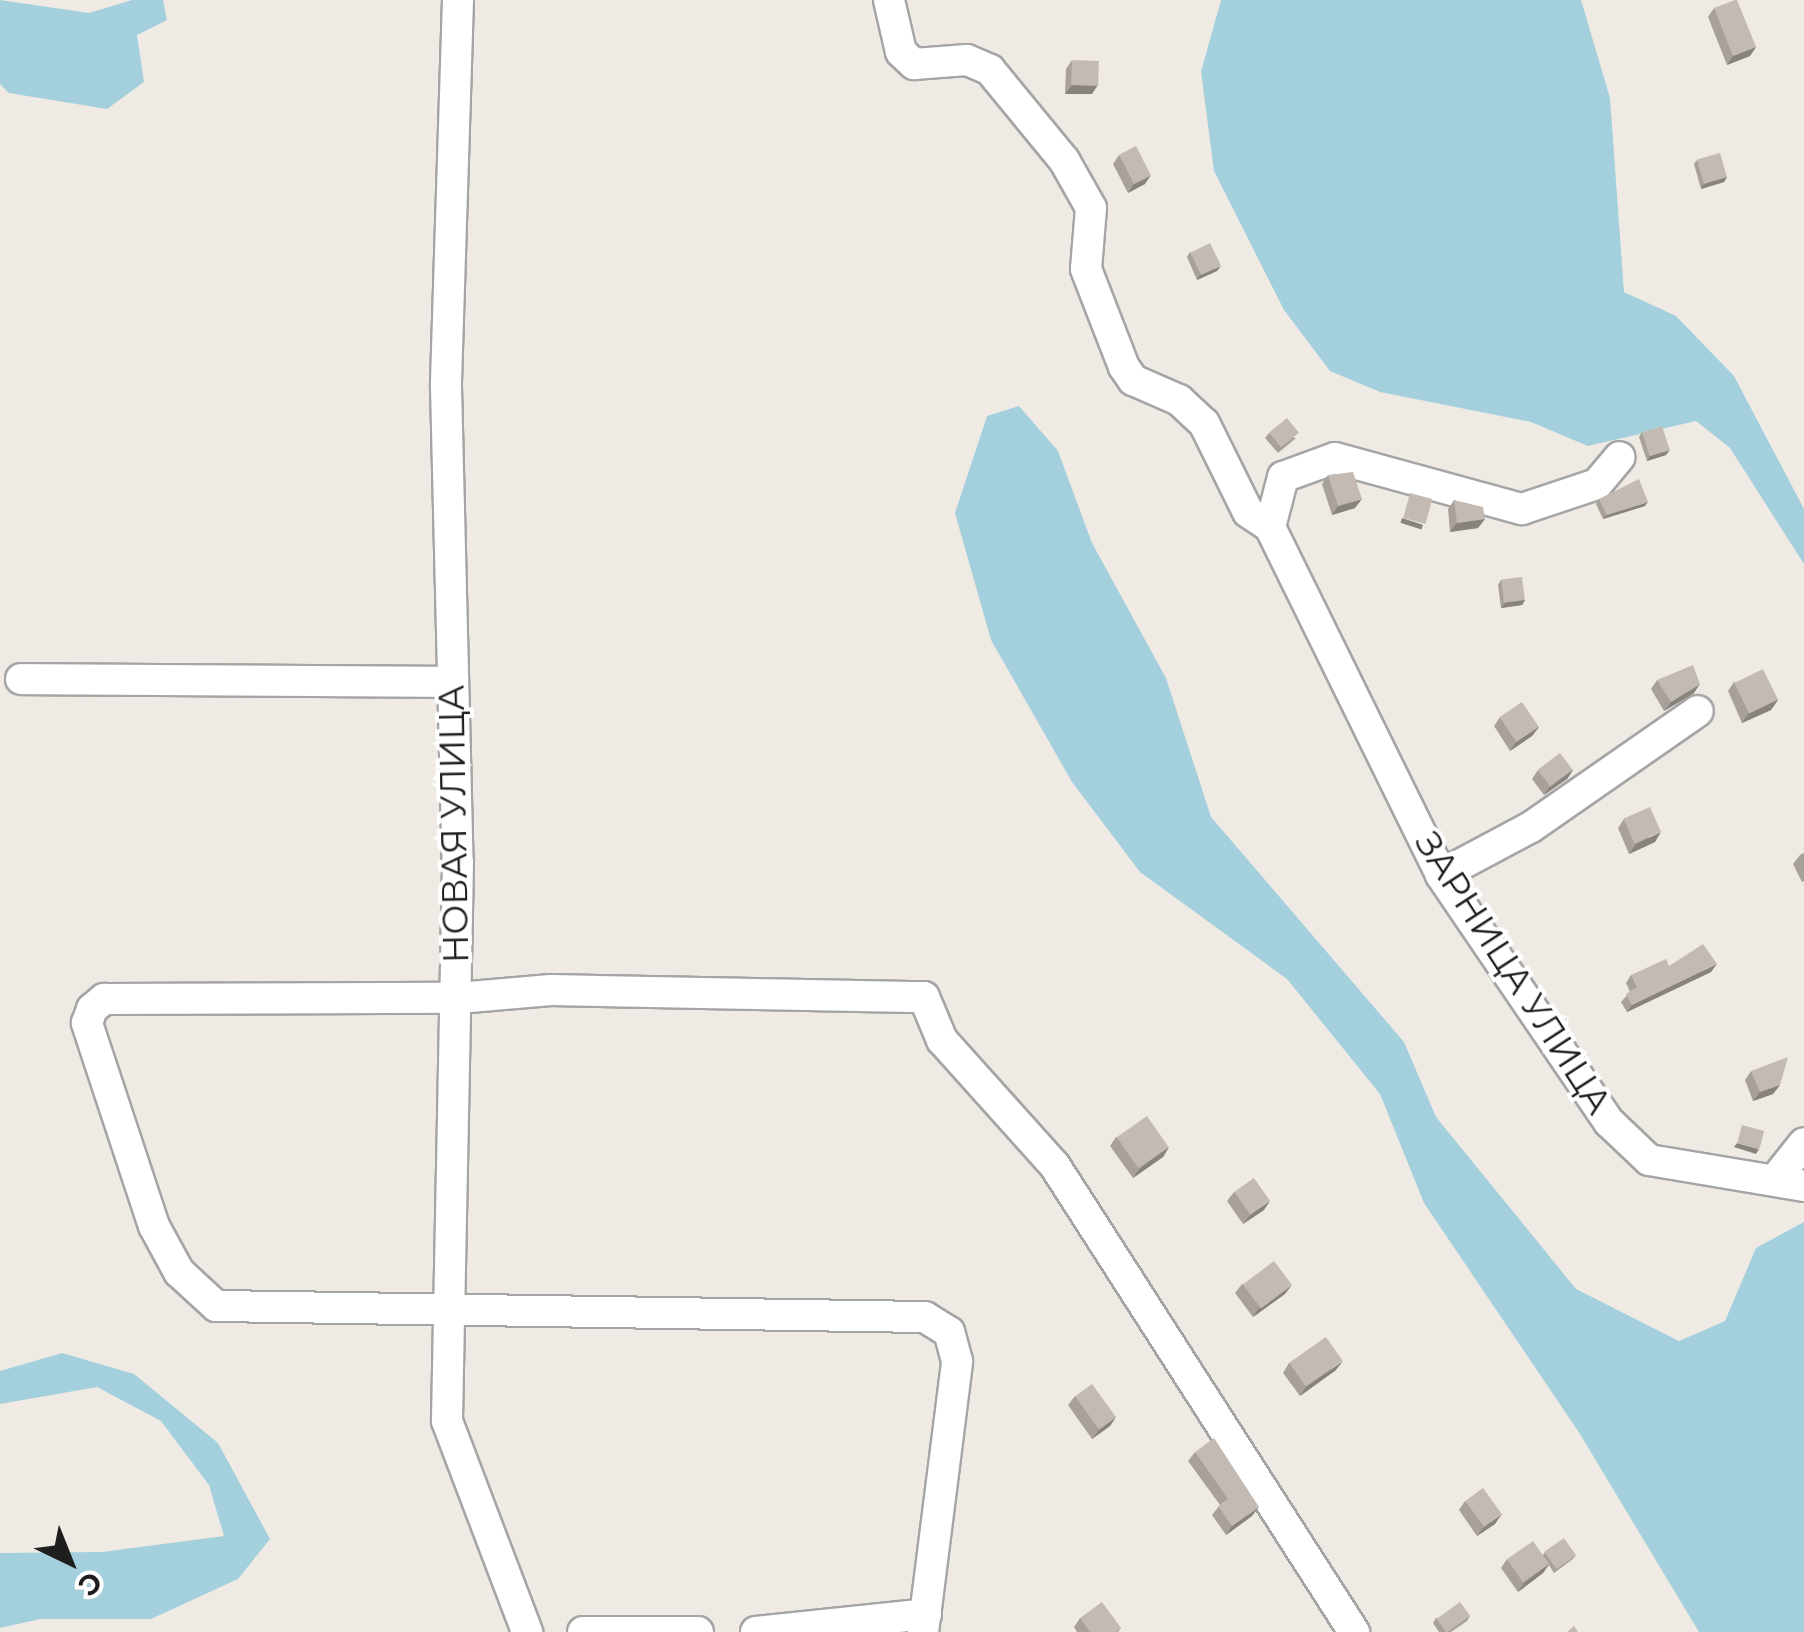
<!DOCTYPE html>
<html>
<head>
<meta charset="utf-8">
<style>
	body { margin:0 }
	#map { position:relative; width:1804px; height:1632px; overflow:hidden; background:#efebe4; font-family:Montserrat,sans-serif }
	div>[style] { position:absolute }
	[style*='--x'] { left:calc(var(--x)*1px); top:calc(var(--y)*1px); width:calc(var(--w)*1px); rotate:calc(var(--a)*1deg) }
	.water>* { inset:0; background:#a4cfdc }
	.roads { filter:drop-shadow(2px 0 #a5a5a5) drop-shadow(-2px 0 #a5a5a5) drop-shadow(0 2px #a5a5a5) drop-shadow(0 -2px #a5a5a5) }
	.minor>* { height:30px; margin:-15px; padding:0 15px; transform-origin:15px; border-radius:15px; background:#fff }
	.wall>* { inset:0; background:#a8a19a }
	.shaded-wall>* { inset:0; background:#88837d; transform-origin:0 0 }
	.building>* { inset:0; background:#c3bbb3; transform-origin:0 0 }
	span { translate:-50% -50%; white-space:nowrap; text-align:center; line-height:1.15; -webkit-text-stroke:8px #fff; paint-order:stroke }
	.street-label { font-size:35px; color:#1e1e1e }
	.north { position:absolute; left:20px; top:1512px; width:100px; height:100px; -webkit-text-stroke:8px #fff; paint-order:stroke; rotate:137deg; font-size:28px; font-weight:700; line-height:40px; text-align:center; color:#1e1e1e }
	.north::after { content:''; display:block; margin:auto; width:35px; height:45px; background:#1e1e1e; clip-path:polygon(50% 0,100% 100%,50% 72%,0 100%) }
</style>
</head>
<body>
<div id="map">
	<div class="water">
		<i style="clip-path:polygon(0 0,89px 13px,132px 0,163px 0,167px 20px,137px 35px,144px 82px,107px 109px,9px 93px,0 84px)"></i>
		<i style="clip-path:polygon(1221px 0,1581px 0,1610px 98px,1624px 292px,1676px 316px,1734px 376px,1804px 509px,1804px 564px,1730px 448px,1696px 421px,1588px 446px,1531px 422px,1380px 392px,1330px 371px,1284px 310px,1214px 171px,1201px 72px)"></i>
		<i style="clip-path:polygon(1019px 406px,1058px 451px,1092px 543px,1166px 678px,1211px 817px,1404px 1042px,1436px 1117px,1576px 1289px,1679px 1341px,1725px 1321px,1756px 1248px,1804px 1222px,1804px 1632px,1699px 1632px,1580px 1434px,1424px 1203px,1380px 1094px,1287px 979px,1140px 872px,1072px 782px,991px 640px,955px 513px,987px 416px)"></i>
		<i style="clip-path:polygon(62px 1353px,134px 1374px,218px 1443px,270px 1539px,238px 1579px,151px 1619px,40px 1619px,0 1628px,0 1553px,102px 1552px,224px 1536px,209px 1485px,161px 1421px,97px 1387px,0 1404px,0 1371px)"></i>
	</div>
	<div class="roads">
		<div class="minor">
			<i style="--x:458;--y:0;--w:387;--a:91.8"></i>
			<i style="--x:446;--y:387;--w:475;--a:88.6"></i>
			<i style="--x:458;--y:862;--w:559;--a:91.13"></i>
			<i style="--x:447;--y:1421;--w:226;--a:69.2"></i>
			<i style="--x:889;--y:0;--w:53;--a:77"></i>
			<i style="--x:901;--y:52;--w:18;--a:43"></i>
			<i style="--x:914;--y:64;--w:53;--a:-4.3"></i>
			<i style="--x:967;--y:60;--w:25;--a:23"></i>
			<i style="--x:990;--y:70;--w:117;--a:50.6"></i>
			<i style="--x:1064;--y:160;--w:55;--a:60.6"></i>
			<i style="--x:1091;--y:208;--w:61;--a:94.7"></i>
			<i style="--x:1086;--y:269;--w:105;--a:68.8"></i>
			<i style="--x:1124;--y:367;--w:16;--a:55"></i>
			<i style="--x:1133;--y:380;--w:50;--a:23.5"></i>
			<i style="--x:1179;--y:400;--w:34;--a:43"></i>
			<i style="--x:1204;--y:423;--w:99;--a:63.7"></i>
			<i style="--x:1248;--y:512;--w:27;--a:34"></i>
			<i style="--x:1270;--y:527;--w:388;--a:63.8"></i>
			<i style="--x:1441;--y:875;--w:299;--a:55.8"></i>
			<i style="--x:1609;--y:1122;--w:55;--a:43.5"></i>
			<i style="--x:1649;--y:1160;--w:157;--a:9.5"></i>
			<i style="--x:1270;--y:527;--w:52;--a:-75.4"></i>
			<i style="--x:1283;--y:477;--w:55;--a:-20.1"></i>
			<i style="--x:1335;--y:458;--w:194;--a:15.3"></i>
			<i style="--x:1522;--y:509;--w:79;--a:-18.4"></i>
			<i style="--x:1597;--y:484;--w:35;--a:-50"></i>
			<i style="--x:21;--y:679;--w:429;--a:0.4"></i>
			<i style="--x:1441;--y:875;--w:102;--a:-28.1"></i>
			<i style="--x:1531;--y:827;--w:203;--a:-34.8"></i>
			<i style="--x:1777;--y:1177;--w:43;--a:-51.5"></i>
			<i style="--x:583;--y:1632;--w:115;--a:0"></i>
			<i style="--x:756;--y:1632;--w:171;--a:-6"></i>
			<i style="--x:923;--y:1632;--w:273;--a:-82.8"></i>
			<i style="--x:957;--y:1361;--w:30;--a:-105"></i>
			<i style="--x:949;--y:1332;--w:28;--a:-148"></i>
			<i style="--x:925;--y:1317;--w:709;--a:-179.11"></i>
			<i style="--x:216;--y:1306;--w:50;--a:-137.4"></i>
			<i style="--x:179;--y:1272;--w:52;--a:-118.5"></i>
			<i style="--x:154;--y:1226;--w:214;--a:-108.3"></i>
			<i style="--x:87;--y:1023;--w:15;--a:-70"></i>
			<i style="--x:92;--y:1009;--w:16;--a:-40"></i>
			<i style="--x:104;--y:999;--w:354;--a:-0.2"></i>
			<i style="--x:458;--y:998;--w:93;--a:-4.9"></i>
			<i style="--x:551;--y:990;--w:373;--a:1.1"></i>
			<i style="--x:924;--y:997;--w:47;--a:67.3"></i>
			<i style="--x:942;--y:1040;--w:169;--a:48.1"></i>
			<i style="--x:1055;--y:1166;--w:554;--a:57.31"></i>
		</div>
	</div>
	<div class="wall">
		<i style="clip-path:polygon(1714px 8px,1756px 47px,1750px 56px,1727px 65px,1708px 17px)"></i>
		<i style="clip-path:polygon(1072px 60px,1092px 94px,1065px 94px,1066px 69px)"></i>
		<i style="clip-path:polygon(1119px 155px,1145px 184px,1128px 193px,1113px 164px)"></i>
		<i style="clip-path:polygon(1697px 160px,1727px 177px,1724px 182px,1701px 189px,1694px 164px)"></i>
		<i style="clip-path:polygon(1190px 252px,1217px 271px,1197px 280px,1187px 257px)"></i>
		<i style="clip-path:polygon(1642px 432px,1666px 455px,1647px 461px,1639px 437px)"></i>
		<i style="clip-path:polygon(1269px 433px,1296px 438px,1278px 453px,1265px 438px)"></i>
		<i style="clip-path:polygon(1328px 475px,1355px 508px,1332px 515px,1322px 484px)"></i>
		<i style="clip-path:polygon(1599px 499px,1645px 506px,1603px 519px,1596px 504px)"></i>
		<i style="clip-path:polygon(1454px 500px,1485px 519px,1478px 528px,1450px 532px,1448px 509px)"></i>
		<i style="clip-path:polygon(1501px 580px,1525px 600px,1522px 605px,1501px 608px,1498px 585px)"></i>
		<i style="clip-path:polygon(1657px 680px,1694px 693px,1664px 711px,1651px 689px)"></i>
		<i style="clip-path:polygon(1734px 682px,1778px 700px,1771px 710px,1742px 723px,1728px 691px)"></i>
		<i style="clip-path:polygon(1500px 717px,1539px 727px,1532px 736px,1510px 751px,1494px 726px)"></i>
		<i style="clip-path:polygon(1538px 770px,1573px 770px,1567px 779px,1544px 795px,1532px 779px)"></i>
		<i style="clip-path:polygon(1624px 819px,1655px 842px,1629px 854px,1618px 828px)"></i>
		<i style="clip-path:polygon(1804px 853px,1804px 881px,1802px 882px,1793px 864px,1800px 855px)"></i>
		<i style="clip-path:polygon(1669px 966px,1711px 972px,1627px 1012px,1621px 1002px,1630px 992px,1626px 983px,1631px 975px)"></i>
		<i style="clip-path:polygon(1751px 1071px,1780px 1085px,1773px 1094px,1753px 1101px,1745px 1080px)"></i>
		<i style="clip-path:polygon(1116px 1137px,1169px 1147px,1163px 1157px,1133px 1178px,1110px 1146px)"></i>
		<i style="clip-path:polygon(1234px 1192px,1264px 1210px,1243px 1224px,1227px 1201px)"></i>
		<i style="clip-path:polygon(1242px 1284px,1285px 1294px,1253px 1317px,1235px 1293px)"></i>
		<i style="clip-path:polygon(1289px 1363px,1336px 1370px,1300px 1396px,1283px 1373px)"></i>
		<i style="clip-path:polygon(1075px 1396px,1116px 1417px,1110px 1426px,1092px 1439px,1068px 1405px)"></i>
		<i style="clip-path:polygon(1195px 1452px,1252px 1516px,1226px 1535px,1212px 1515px,1220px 1505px,1188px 1461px)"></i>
		<i style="clip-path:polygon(1465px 1501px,1495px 1524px,1477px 1536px,1459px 1510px)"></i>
		<i style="clip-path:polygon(1545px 1552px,1576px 1555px,1573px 1559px,1554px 1573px,1549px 1565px,1543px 1573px,1518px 1592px,1501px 1568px,1507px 1559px,1543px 1555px)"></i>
		<i style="clip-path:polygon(1470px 1616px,1467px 1621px,1451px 1632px,1439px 1632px,1433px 1623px,1436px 1618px)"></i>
		<i style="clip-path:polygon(1080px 1618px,1121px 1628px,1118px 1632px,1077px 1632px,1074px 1627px)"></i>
	</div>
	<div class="shaded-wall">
		<i style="clip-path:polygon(1756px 47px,1750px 56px,1727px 65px,1733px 56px)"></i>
		<i style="clip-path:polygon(1072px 85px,1098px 85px,1092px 94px,1065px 94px)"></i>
		<i style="clip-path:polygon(1151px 175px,1145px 184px,1128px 193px,1134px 184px)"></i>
		<i style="clip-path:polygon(1727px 177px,1724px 182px,1701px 189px,1704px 184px)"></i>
		<i style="clip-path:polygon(1221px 266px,1217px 271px,1197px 280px,1200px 275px)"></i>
		<i style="clip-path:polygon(1670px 450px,1666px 455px,1647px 461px,1650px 456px)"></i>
		<i style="clip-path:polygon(1362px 499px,1355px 508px,1332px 515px,1338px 506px)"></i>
		<i style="clip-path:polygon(1648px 502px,1645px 506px,1603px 519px,1607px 515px)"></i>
		<i style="left:1402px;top:518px;width:22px;height:5px;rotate:18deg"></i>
		<i style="clip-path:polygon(1485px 519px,1478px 528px,1450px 532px,1457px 523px)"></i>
		<i style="clip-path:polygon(1525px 600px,1522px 605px,1501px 608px,1505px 603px)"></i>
		<i style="clip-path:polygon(1700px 684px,1694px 693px,1664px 711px,1671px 702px)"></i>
		<i style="clip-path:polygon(1778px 700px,1771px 710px,1742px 723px,1749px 713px)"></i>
		<i style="clip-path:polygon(1539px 727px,1532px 736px,1510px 751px,1517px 741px)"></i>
		<i style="clip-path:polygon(1573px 770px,1567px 779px,1544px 795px,1550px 786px)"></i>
		<i style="clip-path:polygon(1661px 832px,1655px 842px,1629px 854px,1636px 844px)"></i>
		<i style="clip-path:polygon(1717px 964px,1711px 972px,1627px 1012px,1632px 1005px)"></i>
		<i style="clip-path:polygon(1780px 1085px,1773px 1094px,1753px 1101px,1760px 1092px)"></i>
		<i style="clip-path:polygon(1737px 1143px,1759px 1149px,1756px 1154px,1734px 1147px)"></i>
		<i style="clip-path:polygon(1169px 1147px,1163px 1157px,1133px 1178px,1139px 1169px)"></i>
		<i style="clip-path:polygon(1270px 1201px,1264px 1210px,1243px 1224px,1250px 1215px)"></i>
		<i style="clip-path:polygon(1292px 1285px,1285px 1294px,1253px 1317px,1259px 1308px)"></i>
		<i style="clip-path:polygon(1343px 1361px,1336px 1370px,1300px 1396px,1306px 1387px)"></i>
		<i style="clip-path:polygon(1116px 1417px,1110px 1426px,1092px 1439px,1099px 1430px)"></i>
		<i style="clip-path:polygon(1259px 1507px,1252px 1516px,1226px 1535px,1232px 1526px)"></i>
		<i style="clip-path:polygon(1502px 1514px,1495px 1524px,1477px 1536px,1484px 1527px)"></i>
		<i style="clip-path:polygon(1549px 1564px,1543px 1573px,1518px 1592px,1524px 1583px)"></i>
	</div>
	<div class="building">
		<i style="clip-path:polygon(1735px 0,1737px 0,1756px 47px,1733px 56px,1714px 8px)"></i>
		<i style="left:1072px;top:60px;width:27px;height:25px;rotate:2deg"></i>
		<i style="left:1136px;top:146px;width:33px;height:19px;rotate:63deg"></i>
		<i style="left:1720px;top:153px;width:25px;height:24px;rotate:74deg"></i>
		<i style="left:1210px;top:243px;width:25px;height:22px;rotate:64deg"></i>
		<i style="left:1287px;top:418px;width:19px;height:23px;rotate:51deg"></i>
		<i style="left:1662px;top:426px;width:25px;height:21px;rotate:72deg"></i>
		<i style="clip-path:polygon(1353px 472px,1362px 499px,1338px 506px,1328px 475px)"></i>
		<i style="clip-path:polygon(1639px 479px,1648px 502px,1607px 515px,1599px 499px)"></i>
		<i style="left:1410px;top:493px;width:23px;height:26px;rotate:15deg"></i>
		<i style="clip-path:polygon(1454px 500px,1483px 507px,1485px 519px,1457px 523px)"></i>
		<i style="left:1522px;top:577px;width:23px;height:21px;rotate:83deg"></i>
		<i style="clip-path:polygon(1693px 665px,1700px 684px,1671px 702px,1657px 680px)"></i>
		<i style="left:1763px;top:669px;width:34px;height:32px;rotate:64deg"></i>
		<i style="left:1522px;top:702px;width:30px;height:27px;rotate:56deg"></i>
		<i style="left:1560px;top:753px;width:21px;height:28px;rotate:53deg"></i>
		<i style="left:1650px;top:807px;width:27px;height:29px;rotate:66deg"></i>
		<i style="clip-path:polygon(1703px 944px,1717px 964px,1632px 1005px,1626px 994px,1637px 987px,1631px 975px,1666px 959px,1669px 966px)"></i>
		<i style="clip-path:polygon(1788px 1057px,1780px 1085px,1760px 1092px,1751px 1071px)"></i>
		<i style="left:1147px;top:1116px;width:38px;height:37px;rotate:55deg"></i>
		<i style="left:1742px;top:1125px;width:23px;height:19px;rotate:15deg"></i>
		<i style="left:1254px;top:1178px;width:28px;height:24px;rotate:55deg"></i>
		<i style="left:1274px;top:1261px;width:30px;height:39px;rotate:53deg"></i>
		<i style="left:1326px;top:1337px;width:29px;height:45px;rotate:55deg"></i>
		<i style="left:1092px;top:1384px;width:41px;height:21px;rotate:54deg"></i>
		<i style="clip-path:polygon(1214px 1438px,1259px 1507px,1232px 1526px,1218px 1506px,1228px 1499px,1195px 1452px)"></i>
		<i style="left:1483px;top:1488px;width:32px;height:22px;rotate:54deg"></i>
		<i style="left:1564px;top:1538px;width:21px;height:24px;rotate:55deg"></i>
		<i style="left:1533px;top:1541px;width:28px;height:32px;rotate:55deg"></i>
		<i style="clip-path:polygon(1102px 1602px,1121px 1628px,1116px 1632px,1090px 1632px,1080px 1618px)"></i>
		<i style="left:1460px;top:1602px;width:17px;height:29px;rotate:54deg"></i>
		<i style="clip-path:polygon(1574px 1626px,1578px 1632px,1567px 1632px)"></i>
	</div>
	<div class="street-label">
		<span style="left:454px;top:824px;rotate:-91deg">НОВАЯ УЛИЦА</span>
		<span style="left:1513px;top:973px;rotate:57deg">ЗАРНИЦА УЛИЦА</span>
	</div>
	<div class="north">С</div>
</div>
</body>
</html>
